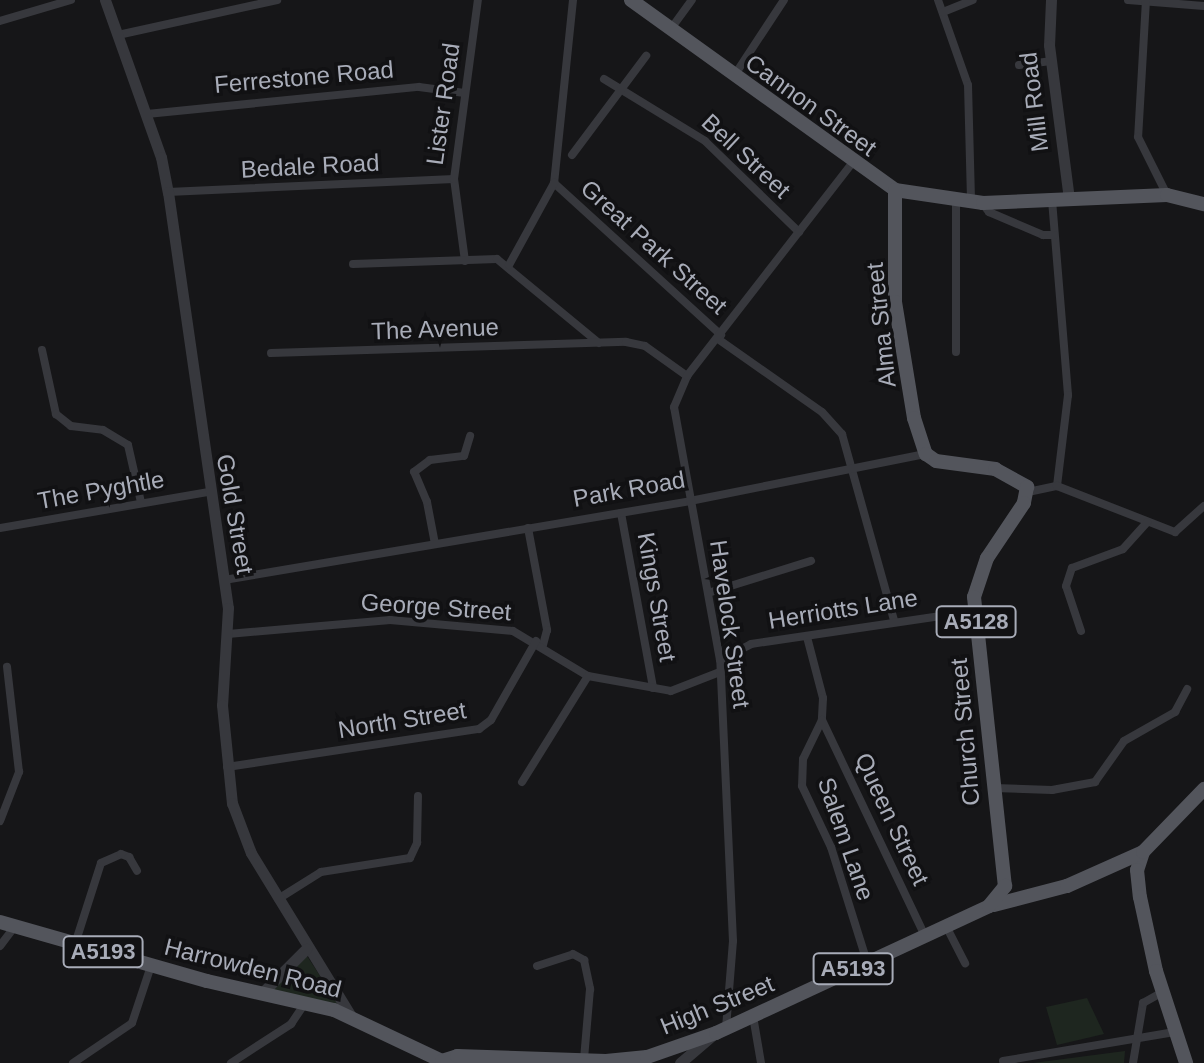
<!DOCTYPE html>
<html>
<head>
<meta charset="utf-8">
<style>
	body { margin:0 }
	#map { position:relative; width:1204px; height:1063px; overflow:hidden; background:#161618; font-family:Helvetica,sans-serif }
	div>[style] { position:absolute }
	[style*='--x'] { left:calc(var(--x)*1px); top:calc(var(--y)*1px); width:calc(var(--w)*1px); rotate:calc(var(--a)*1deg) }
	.green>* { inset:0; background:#1e261f }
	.minor>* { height:8px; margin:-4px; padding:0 4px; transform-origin:4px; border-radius:4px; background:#37383d }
	.tertiary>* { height:11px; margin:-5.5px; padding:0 5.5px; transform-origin:5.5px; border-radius:5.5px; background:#37383d }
	.primary>* { height:14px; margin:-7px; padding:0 7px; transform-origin:7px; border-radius:7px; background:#53555c }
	span { translate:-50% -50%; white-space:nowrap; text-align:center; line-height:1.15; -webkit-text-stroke:7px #111113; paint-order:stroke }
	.shield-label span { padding:2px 6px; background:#111113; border:2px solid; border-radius:6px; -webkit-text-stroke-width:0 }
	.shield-label { font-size:22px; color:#a8acb8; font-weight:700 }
	.street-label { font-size:24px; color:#a8acb8 }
</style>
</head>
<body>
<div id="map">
	<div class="green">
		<i style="clip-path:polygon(307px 956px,341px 1008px,270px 991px)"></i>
		<i style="clip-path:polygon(1087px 998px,1104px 1034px,1057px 1045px,1046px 1007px)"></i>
		<i style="clip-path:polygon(1125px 1051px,1124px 1063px,1033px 1063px)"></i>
	</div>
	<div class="minor">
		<i style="--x:573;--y:0;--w:184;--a:95.9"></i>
		<i style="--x:554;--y:183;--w:226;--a:42.3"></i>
		<i style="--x:938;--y:0;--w:90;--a:70.6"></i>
		<i style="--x:968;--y:85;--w:117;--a:88.5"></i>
		<i style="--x:1128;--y:0;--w:76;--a:4.5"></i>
		<i style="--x:1146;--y:0;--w:137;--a:93.3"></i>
		<i style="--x:1138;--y:137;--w:65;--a:63.4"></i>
		<i style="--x:943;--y:12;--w:32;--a:-22"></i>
		<i style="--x:0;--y:21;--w:74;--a:-16.5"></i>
		<i style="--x:670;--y:30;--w:37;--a:-54"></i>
		<i style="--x:118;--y:35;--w:163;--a:-12.4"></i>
		<i style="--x:1019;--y:65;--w:32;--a:-7"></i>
		<i style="--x:734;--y:76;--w:91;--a:-56.7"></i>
		<i style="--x:604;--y:79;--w:119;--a:31.5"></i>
		<i style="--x:705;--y:141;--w:131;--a:44.1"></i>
		<i style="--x:147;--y:114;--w:273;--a:-5.7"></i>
		<i style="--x:419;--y:87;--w:46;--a:7.4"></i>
		<i style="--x:572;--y:155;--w:124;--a:-53.2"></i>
		<i style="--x:168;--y:192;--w:286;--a:-2.6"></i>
		<i style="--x:956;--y:200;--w:152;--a:90"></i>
		<i style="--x:1052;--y:200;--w:196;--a:85.3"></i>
		<i style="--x:1068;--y:395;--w:92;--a:96.9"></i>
		<i style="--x:983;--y:204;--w:10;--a:53"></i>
		<i style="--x:989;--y:212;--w:59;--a:23.1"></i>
		<i style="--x:1043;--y:235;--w:11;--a:0"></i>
		<i style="--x:465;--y:261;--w:83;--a:-97.6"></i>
		<i style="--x:454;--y:179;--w:181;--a:-82.4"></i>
		<i style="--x:353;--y:264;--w:144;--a:-2"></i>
		<i style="--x:497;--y:259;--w:132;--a:39.5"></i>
		<i style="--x:509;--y:265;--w:94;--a:-61.2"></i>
		<i style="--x:718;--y:339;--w:127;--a:35.1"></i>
		<i style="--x:822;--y:412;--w:30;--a:48"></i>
		<i style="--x:842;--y:434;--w:193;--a:74.4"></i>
		<i style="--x:42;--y:350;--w:66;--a:77.7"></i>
		<i style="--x:56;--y:414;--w:19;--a:39"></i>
		<i style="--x:71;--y:426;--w:32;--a:7"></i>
		<i style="--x:103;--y:430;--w:29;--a:31"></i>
		<i style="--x:128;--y:445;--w:58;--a:77.2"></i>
		<i style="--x:271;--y:353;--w:355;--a:-1.8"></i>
		<i style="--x:626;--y:342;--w:19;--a:12"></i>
		<i style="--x:645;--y:346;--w:52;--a:35.5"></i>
		<i style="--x:1028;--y:492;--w:30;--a:-12"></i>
		<i style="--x:1057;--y:486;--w:127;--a:21.3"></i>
		<i style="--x:1175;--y:532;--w:39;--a:-42"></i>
		<i style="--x:621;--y:513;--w:178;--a:79.6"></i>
		<i style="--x:0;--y:528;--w:212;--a:-9.8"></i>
		<i style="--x:528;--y:528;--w:104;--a:79.4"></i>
		<i style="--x:547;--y:630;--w:16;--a:105"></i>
		<i style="--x:435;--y:544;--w:43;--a:-100.8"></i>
		<i style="--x:427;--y:502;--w:33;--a:-113"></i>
		<i style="--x:414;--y:472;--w:20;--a:-37"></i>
		<i style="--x:430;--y:460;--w:34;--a:-7"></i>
		<i style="--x:464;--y:456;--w:21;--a:-73"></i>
		<i style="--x:224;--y:580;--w:473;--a:-9.6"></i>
		<i style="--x:690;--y:501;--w:241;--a:-11.3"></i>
		<i style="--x:708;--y:593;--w:108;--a:-17.3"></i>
		<i style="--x:1081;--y:631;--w:47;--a:-108.4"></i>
		<i style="--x:1066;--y:586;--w:19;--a:-72"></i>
		<i style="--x:1072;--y:568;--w:54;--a:-20.4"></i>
		<i style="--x:1123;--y:549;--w:36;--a:-48"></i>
		<i style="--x:228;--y:634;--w:163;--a:-4.9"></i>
		<i style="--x:390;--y:620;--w:123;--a:5.1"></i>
		<i style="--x:513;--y:631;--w:87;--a:31"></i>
		<i style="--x:588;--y:676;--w:84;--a:10.2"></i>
		<i style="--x:671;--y:691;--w:53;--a:-21.2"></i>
		<i style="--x:807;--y:637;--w:63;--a:75.3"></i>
		<i style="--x:823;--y:698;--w:22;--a:93"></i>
		<i style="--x:822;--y:720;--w:43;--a:116"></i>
		<i style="--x:803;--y:759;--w:27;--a:92"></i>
		<i style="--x:802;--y:786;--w:68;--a:64.6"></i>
		<i style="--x:831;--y:847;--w:121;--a:72.6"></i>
		<i style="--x:720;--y:660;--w:35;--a:-27"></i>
		<i style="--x:751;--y:644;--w:226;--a:-8.4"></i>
		<i style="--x:822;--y:720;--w:239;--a:64.5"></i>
		<i style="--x:227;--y:767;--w:255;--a:-8.6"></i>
		<i style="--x:479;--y:729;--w:15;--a:-37"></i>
		<i style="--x:491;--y:720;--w:91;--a:-60.3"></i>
		<i style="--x:522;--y:782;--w:125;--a:-58.1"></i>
		<i style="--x:994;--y:788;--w:58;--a:2"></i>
		<i style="--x:1052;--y:790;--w:44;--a:-10.5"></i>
		<i style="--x:1095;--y:782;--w:50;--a:-54.7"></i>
		<i style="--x:1124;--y:741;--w:59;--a:-29.6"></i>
		<i style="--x:1175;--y:712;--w:26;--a:-62"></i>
		<i style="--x:0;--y:821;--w:53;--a:-68.8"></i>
		<i style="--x:19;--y:772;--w:106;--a:-96.5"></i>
		<i style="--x:278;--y:899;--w:51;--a:-32.1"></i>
		<i style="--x:321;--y:872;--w:90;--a:-8.9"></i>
		<i style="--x:410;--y:858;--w:17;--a:-65"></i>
		<i style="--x:417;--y:843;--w:47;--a:-88.8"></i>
		<i style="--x:946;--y:926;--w:42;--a:62.8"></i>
		<i style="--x:75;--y:944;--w:85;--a:-72.2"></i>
		<i style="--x:101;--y:863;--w:22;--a:-24"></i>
		<i style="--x:121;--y:854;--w:9;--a:21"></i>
		<i style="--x:129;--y:857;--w:16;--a:60"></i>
		<i style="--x:0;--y:946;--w:25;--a:-53"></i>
		<i style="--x:537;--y:966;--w:38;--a:-18"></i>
		<i style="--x:573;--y:954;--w:13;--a:29"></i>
		<i style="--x:584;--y:960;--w:30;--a:78"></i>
		<i style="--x:590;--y:989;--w:70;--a:94.9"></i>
		<i style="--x:753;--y:1016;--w:48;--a:80.3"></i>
		<i style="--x:726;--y:1028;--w:87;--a:-85.4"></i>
		<i style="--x:733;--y:941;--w:281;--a:-92.6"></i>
		<i style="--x:720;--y:660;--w:257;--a:-100.3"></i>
		<i style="--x:674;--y:407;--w:34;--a:-67"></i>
		<i style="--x:687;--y:376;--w:271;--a:-52.2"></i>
		<i style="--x:1003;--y:1061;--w:174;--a:-9.6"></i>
		<i style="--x:73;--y:1063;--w:71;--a:-34.1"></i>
		<i style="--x:132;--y:1023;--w:60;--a:-71.6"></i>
		<i style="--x:231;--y:1063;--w:72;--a:-33"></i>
		<i style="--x:291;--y:1024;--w:25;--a:-56"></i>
		<i style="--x:1133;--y:1063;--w:61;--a:-80.5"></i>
		<i style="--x:1143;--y:1003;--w:23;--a:-29"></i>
	</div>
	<div class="tertiary">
		<i style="--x:105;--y:0;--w:167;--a:70.4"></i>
		<i style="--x:161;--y:157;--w:36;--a:79"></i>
		<i style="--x:168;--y:192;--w:420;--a:81.8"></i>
		<i style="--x:228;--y:608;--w:97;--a:93.5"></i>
		<i style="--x:222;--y:705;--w:99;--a:84.2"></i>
		<i style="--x:232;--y:803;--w:53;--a:69.2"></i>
		<i style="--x:251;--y:853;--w:191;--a:58.5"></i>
		<i style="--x:1051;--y:0;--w:45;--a:92.5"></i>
		<i style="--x:1049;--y:45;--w:154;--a:82.6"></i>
		<i style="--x:261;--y:994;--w:64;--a:-45"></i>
		<i style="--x:680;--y:1063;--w:46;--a:-40.6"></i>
	</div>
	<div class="primary">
		<i style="--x:631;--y:0;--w:325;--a:35.7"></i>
		<i style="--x:895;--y:190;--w:89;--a:8.4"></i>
		<i style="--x:983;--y:203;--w:184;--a:-2.5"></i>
		<i style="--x:1167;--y:195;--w:38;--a:14"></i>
		<i style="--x:895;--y:190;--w:112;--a:90"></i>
		<i style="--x:895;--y:302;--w:118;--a:80.7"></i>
		<i style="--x:914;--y:418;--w:38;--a:72"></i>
		<i style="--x:926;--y:454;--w:12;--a:35"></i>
		<i style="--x:936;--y:461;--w:60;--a:7.7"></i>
		<i style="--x:995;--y:469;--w:37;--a:29"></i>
		<i style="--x:1027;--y:487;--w:16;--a:101"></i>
		<i style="--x:1024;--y:503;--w:66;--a:123.9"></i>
		<i style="--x:987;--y:558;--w:41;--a:108.4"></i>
		<i style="--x:974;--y:597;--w:291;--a:83.9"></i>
		<i style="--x:1143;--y:852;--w:19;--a:108"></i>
		<i style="--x:1137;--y:870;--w:27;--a:84"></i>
		<i style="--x:1140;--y:897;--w:76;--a:77.8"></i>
		<i style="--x:1156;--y:971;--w:97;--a:71.9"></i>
		<i style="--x:994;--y:905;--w:75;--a:-14.6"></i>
		<i style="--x:1067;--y:886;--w:83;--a:-24.1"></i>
		<i style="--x:1143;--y:852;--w:88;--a:-45.9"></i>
		<i style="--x:0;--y:922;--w:215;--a:15.9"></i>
		<i style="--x:207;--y:981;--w:130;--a:12.9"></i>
		<i style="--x:334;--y:1010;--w:119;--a:25.3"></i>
		<i style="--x:442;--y:1061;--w:16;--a:-18"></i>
		<i style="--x:457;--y:1056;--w:149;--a:1.9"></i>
		<i style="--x:606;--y:1061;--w:41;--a:-5.6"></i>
		<i style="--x:647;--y:1057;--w:73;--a:-19.2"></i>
		<i style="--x:716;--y:1033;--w:301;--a:-24.9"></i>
		<i style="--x:989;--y:906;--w:26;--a:-51"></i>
	</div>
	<div class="shield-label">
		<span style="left:976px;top:622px">A5128</span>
		<span style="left:103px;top:952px">A5193</span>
		<span style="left:853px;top:969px">A5193</span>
	</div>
	<div class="street-label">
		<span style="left:304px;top:77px;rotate:-5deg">Ferrestone Road</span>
		<span style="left:1034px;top:102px;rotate:-97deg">Mill Road</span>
		<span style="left:443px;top:104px;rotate:-82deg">Lister Road</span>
		<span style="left:811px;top:105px;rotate:36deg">Cannon Street</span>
		<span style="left:746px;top:156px;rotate:43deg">Bell Street</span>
		<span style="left:310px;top:166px;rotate:-3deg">Bedale Road</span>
		<span style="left:654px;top:247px;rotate:42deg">Great Park Street</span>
		<span style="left:881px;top:325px;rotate:-96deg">Alma Street</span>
		<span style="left:435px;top:329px;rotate:-2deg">The Avenue</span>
		<span style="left:629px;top:489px;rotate:-10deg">Park Road</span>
		<span style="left:101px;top:490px;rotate:-10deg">The Pyghtle</span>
		<span style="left:235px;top:514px;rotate:80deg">Gold Street</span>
		<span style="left:657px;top:597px;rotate:80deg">Kings Street</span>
		<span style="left:436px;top:607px;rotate:4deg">George Street</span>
		<span style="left:843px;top:609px;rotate:-9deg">Herriotts Lane</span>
		<span style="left:730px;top:624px;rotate:82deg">Havelock Street</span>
		<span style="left:402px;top:720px;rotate:-9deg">North Street</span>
		<span style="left:965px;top:732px;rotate:-95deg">Church Street</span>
		<span style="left:892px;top:819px;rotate:65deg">Queen Street</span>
		<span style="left:846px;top:839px;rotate:71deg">Salem Lane</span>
		<span style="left:253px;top:968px;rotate:14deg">Harrowden Road</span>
		<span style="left:717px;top:1005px;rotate:-22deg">High Street</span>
	</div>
</div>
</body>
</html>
